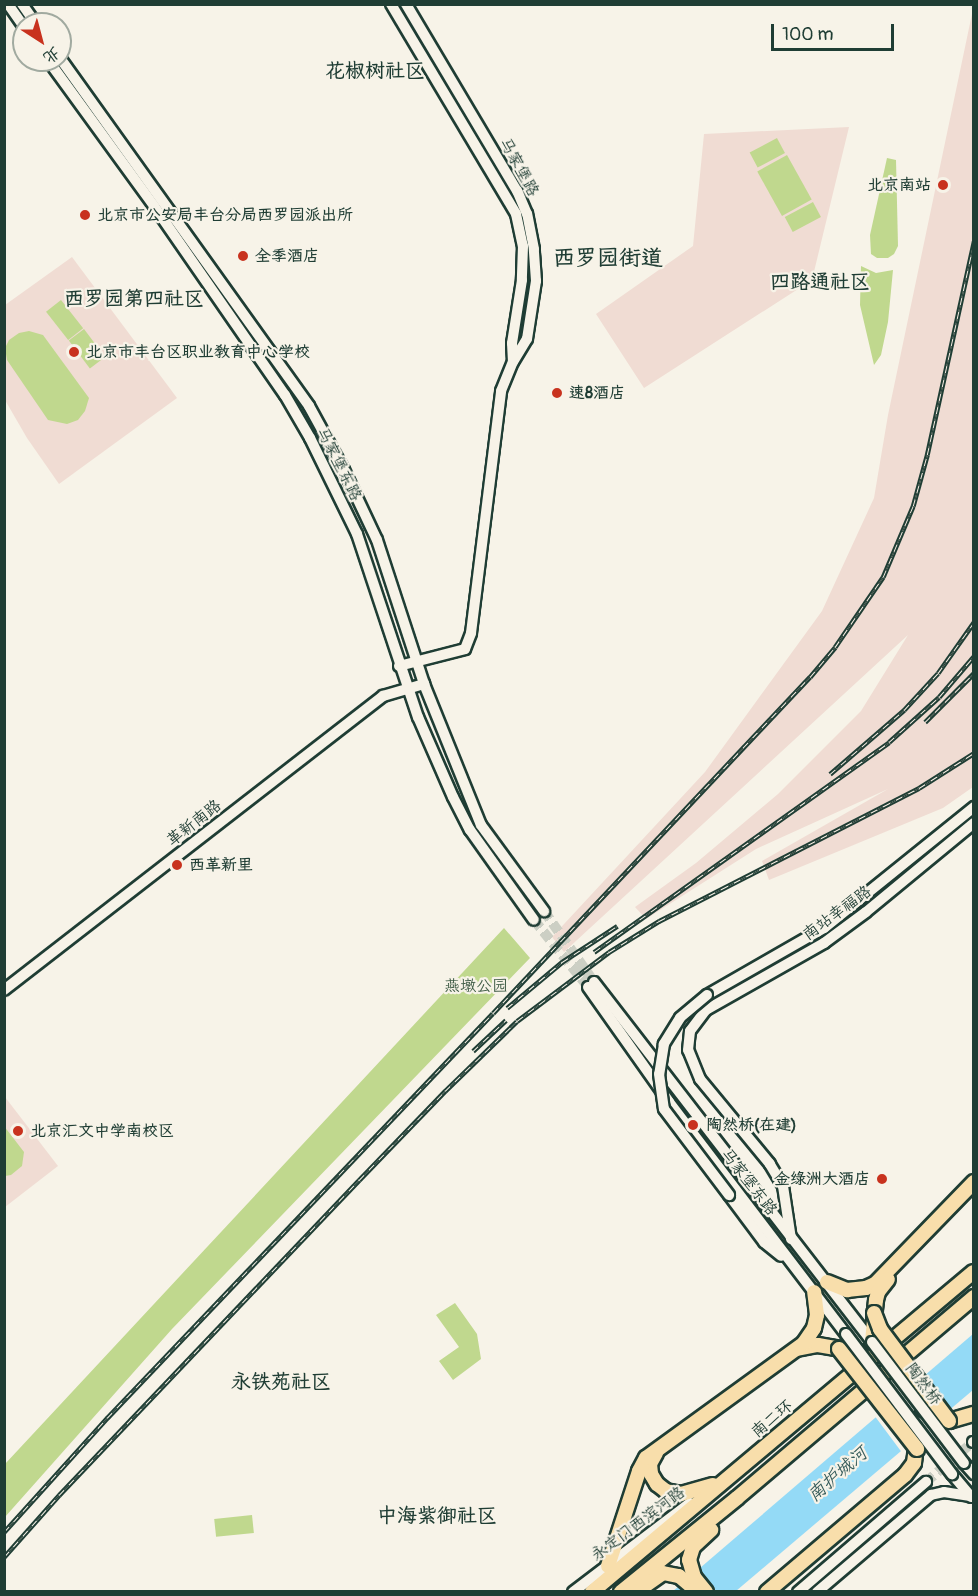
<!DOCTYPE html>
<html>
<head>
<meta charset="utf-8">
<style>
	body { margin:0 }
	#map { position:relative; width:978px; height:1596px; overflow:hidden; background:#f7f3e8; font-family:Pangolin,"LXGW WenKai TC",sans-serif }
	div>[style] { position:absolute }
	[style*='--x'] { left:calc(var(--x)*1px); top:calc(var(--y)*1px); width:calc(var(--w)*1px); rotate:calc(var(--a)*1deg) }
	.built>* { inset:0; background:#f0dcd3 }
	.green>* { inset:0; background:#c0d88e; transform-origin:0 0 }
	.water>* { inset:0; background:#94daf6 }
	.pier>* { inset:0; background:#f7f3e8 }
	.secondary-tunnel>* { height:10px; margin-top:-5px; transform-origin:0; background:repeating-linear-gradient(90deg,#cccfc4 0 10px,transparent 0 15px) }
	.roads { filter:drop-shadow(2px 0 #1f3d34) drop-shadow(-2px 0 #1f3d34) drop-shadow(0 2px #1f3d34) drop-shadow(0 -2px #1f3d34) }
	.secondary>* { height:10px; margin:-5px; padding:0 5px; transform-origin:5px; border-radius:5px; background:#f7f3e8 }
	.highway>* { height:14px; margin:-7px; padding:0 7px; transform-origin:7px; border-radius:7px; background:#f8deab }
	.rail>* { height:4.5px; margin-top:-2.25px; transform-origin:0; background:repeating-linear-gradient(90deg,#f7f3e8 0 7px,#1f3d34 0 14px); box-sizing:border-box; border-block:2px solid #1f3d34 }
	.bridges { filter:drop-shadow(2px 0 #1f3d34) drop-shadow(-2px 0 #1f3d34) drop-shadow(0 2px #1f3d34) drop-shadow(0 -2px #1f3d34) }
	.secondary-bridge>* { height:10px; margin:-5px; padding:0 5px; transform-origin:5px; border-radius:5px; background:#f7f3e8 }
	.highway-bridge>* { height:14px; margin:-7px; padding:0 7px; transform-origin:7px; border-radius:7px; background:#f8deab }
	.dots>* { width:16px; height:16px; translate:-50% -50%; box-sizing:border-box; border:3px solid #f7f3e8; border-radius:50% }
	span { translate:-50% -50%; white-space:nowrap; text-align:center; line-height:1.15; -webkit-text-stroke:4.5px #f7f3e8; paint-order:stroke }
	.street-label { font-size:16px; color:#1f3d34 }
	.poi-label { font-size:16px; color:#1f3d34; font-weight:700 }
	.right { translate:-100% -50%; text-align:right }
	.left { translate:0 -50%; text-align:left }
	.park-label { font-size:16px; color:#3f5c46 }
	.water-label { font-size:18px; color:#365c5b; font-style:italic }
	.quarter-label { font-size:20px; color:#1f3d34; font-weight:700 }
	.district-label { font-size:22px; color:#1f3d34; font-weight:700 }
	.frame { position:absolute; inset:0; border:6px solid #1f3d34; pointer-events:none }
	.north { position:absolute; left:12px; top:12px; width:60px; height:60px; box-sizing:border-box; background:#f7f3e8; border:2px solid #a1aaa0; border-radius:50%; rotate:144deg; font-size:16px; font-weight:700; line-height:24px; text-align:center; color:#1f3d34 }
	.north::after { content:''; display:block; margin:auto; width:21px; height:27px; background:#c8321e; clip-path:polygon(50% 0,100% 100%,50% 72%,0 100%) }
	.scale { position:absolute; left:771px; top:24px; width:123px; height:27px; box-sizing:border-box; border:3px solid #1f3d34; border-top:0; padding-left:8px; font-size:18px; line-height:21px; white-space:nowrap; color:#1f3d34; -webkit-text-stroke:4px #f7f3e8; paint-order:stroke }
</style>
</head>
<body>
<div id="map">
	<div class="built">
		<i style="clip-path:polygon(973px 9px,973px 787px,943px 808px,769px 880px,762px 861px,888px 789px,756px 849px,646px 919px,635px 907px,696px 863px,778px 794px,861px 711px,908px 635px,564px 952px,552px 937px,705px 772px,822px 611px,874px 498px,888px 415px)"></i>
		<i style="clip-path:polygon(849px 127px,812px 280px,644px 388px,596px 314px,693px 246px,704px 134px)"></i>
		<i style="clip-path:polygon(72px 257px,177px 398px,59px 484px,27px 438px,5px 400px,5px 305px)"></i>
		<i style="clip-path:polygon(5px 1097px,58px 1166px,5px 1207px)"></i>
	</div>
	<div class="green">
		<i style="left:777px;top:138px;width:17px;height:31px;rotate:62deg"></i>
		<i style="left:787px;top:155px;width:51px;height:34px;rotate:61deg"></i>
		<i style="clip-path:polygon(887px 158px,896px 160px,898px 246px,894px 254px,888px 258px,877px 258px,871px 254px,870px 235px)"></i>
		<i style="left:813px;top:202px;width:17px;height:32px;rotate:62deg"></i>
		<i style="clip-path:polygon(861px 266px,876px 273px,893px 270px,888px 322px,881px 355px,874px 365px,860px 305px)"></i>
		<i style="left:61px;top:300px;width:36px;height:19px;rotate:52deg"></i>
		<i style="left:84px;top:329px;width:35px;height:19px;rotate:53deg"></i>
		<i style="clip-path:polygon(29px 331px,43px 335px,89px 398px,85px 411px,78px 420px,67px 424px,48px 420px,7px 360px,5px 348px,9px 340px,19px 333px)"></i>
		<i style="clip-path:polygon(504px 928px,530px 958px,172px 1329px,5px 1517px,5px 1464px)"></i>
		<i style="clip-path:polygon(4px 1126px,24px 1152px,22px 1166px,11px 1175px,5px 1176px)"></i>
		<i style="clip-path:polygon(455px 1303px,477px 1334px,481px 1359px,453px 1380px,439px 1361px,459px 1347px,436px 1315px)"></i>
		<i style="left:252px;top:1515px;width:18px;height:38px;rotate:84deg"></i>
	</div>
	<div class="water">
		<i style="clip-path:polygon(973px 1334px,973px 1390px,736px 1591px,672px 1592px)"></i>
	</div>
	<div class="pier">
		<i style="clip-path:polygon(921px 1375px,946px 1407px,954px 1411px,903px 1454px,874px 1415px)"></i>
	</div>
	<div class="secondary-tunnel">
		<i style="--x:544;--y:911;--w:87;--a:54.8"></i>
		<i style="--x:534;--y:920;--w:86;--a:51.1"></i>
		<i style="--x:926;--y:1482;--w:62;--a:-40.4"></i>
	</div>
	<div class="roads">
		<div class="secondary">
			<i style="--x:8;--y:4;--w:28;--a:55"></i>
			<i style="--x:22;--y:4;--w:24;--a:55"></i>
			<i style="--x:391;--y:4;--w:244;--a:59.2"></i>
			<i style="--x:516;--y:214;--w:33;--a:78"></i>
			<i style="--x:523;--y:246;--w:34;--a:92"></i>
			<i style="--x:522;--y:280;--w:64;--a:99"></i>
			<i style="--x:512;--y:343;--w:18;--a:87"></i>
			<i style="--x:60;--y:58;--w:428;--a:54.4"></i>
			<i style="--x:309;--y:406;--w:73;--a:61.3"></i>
			<i style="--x:344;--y:470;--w:77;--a:64.8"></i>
			<i style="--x:377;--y:540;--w:151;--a:71.9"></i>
			<i style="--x:424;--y:684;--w:152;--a:68"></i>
			<i style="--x:481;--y:825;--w:107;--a:53.8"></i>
			<i style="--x:48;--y:60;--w:180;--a:54"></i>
			<i style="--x:154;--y:206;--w:230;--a:55.3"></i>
			<i style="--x:285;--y:395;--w:50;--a:59.8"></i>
			<i style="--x:310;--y:438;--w:107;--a:63.9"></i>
			<i style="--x:357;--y:534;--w:193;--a:71.6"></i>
			<i style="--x:418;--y:717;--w:87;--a:66.4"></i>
			<i style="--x:453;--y:797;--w:37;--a:63"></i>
			<i style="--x:470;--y:830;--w:110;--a:54.6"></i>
			<i style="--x:399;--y:666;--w:68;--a:-14.4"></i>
			<i style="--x:465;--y:649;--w:17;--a:-69"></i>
			<i style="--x:471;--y:633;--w:244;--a:-82.9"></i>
			<i style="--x:501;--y:391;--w:31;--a:-68"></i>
			<i style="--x:513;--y:362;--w:27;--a:-59"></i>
			<i style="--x:527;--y:339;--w:59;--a:-81.2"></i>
			<i style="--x:536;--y:281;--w:32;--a:-94"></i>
			<i style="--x:534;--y:249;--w:36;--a:-101"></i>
			<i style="--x:527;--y:214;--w:25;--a:-113"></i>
			<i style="--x:517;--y:191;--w:217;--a:-120.7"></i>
			<i style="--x:594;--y:982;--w:455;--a:52.3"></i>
			<i style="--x:588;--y:987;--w:141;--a:54.8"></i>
			<i style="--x:669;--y:1102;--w:292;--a:52.7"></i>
			<i style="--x:4;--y:990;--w:480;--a:-37.8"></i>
			<i style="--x:383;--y:696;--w:43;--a:-16.3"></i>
			<i style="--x:707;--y:995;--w:135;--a:-29.8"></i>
			<i style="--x:824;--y:928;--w:193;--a:-38.9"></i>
			<i style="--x:729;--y:1195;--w:59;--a:53.3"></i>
			<i style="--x:764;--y:1242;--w:22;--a:39"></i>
			<i style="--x:791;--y:1239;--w:54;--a:-98.6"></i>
			<i style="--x:783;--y:1186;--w:26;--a:-121"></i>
			<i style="--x:770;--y:1164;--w:110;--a:-129.5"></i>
			<i style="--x:700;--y:1079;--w:31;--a:-112"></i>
			<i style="--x:688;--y:1050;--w:19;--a:-84"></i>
			<i style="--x:690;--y:1031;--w:26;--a:-53"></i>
			<i style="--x:706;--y:1010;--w:136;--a:-29.6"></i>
			<i style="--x:824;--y:943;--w:52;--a:-36.4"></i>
			<i style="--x:866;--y:912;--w:140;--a:-39.5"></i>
			<i style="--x:973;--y:1442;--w:1;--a:0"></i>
			<i style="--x:964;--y:1463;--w:15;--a:48"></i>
			<i style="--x:952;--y:1474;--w:30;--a:50"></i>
			<i style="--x:573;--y:1592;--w:147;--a:-37.3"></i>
			<i style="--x:798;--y:1592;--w:169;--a:-40.7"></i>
			<i style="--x:817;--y:1592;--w:150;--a:-40.4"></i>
			<i style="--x:931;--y:1495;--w:13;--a:-13"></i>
			<i style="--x:944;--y:1492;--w:25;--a:9"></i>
		</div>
		<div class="highway">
			<i style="--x:827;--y:1282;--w:22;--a:22"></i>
			<i style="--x:847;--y:1290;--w:19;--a:-6"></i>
			<i style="--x:866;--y:1288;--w:10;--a:-24"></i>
			<i style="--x:875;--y:1284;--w:142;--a:-45.9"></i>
			<i style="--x:872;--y:1342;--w:42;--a:-84.6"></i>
			<i style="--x:876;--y:1300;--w:8;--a:-76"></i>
			<i style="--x:878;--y:1292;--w:16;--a:-52"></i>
			<i style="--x:797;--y:1349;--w:21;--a:-11"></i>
			<i style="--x:818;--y:1345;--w:42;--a:9.7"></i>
			<i style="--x:923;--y:1409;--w:29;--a:25"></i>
			<i style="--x:949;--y:1421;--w:26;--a:-16"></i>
			<i style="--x:656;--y:1453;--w:13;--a:119"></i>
			<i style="--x:650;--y:1464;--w:10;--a:84"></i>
			<i style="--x:651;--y:1474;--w:12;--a:59"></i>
			<i style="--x:657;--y:1484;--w:11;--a:38"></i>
			<i style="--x:666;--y:1491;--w:15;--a:11"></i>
			<i style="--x:681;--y:1494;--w:33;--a:-16"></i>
			<i style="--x:608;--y:1566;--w:100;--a:-71.9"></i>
			<i style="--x:639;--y:1471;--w:15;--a:-62"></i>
			<i style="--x:646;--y:1458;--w:195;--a:-36"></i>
			<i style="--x:804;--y:1343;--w:18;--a:-56"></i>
			<i style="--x:814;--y:1328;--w:13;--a:-77"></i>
			<i style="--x:817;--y:1315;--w:23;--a:-97"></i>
			<i style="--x:592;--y:1592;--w:498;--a:-40"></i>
			<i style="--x:621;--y:1592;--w:149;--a:-39"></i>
			<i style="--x:737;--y:1498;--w:311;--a:-40.3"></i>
			<i style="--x:636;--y:1592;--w:33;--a:-35"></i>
			<i style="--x:663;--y:1573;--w:16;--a:11"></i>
			<i style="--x:679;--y:1576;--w:23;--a:40"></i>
			<i style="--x:706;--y:1592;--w:19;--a:-129"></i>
			<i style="--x:694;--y:1577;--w:18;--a:-106"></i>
			<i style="--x:689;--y:1560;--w:14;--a:-73"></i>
			<i style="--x:693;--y:1547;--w:25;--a:-43"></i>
			<i style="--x:767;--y:1592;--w:181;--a:-40.3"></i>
			<i style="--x:905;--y:1475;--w:15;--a:-53"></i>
			<i style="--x:914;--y:1463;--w:26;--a:-83"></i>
		</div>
	</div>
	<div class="rail">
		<i style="--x:925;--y:722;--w:69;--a:-45"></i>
		<i style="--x:830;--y:774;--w:98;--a:-40.9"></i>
		<i style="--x:904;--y:710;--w:50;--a:-47.4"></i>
		<i style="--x:938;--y:673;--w:62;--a:-54.8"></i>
		<i style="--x:594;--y:952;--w:362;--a:-35.4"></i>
		<i style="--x:889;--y:742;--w:67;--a:-42"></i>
		<i style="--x:939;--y:697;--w:54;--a:-49.5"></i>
		<i style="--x:507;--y:1008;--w:72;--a:-39.9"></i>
		<i style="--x:562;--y:962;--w:66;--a:-33.2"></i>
		<i style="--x:473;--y:1051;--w:45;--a:-43.2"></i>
		<i style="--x:4;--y:1532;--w:154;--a:-47.9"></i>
		<i style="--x:107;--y:1418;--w:559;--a:-46.38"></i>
		<i style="--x:493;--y:1013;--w:462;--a:-46.7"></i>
		<i style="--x:810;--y:677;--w:39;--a:-50"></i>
		<i style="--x:835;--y:647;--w:85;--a:-55.6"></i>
		<i style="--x:883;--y:577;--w:77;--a:-67.1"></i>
		<i style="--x:913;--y:506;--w:53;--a:-74.6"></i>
		<i style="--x:927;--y:455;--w:219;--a:-77.6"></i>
		<i style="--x:4;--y:1557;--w:83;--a:-48.4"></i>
		<i style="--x:59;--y:1495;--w:435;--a:-46.4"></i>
		<i style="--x:359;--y:1180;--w:124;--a:-46"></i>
		<i style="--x:445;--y:1091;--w:100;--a:-44.2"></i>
		<i style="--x:517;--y:1021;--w:115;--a:-36.9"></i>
		<i style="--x:609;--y:952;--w:59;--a:-31.8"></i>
		<i style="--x:659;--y:921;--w:292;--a:-27.1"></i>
		<i style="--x:919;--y:788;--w:65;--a:-32.5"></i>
	</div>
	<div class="bridges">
		<div class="secondary-bridge">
			<i style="--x:707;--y:995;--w:35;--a:140"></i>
			<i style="--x:680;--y:1018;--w:31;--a:122"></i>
			<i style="--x:664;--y:1044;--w:30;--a:99"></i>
			<i style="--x:659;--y:1074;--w:35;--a:82"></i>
			<i style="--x:664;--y:1109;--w:108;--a:52.9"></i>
			<i style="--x:846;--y:1334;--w:176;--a:52.9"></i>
			<i style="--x:872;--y:1342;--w:152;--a:52.8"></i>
		</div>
		<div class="highway-bridge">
			<i style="--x:874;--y:1313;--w:17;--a:69"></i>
			<i style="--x:880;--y:1329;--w:115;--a:53.1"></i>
			<i style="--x:839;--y:1349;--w:127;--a:52"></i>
		</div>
	</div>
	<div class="dots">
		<i style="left:943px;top:185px;background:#c8321e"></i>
		<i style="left:85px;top:215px;background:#c8321e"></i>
		<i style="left:243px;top:256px;background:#c8321e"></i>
		<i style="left:74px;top:352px;background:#c8321e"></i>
		<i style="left:557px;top:393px;background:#c8321e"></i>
		<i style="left:177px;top:865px;background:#c8321e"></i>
		<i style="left:693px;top:1125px;background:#c8321e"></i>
		<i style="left:18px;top:1131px;background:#c8321e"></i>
		<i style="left:882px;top:1179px;background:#c8321e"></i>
	</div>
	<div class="street-label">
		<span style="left:519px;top:167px;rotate:61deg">马家堡路</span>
		<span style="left:339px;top:464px;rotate:63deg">马家堡东路</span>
		<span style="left:194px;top:823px;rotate:-38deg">革新南路</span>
		<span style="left:837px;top:913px;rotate:-36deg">南站幸福路</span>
		<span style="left:749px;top:1182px;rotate:52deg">马家堡东路</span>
		<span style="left:923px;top:1384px;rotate:53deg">陶然桥</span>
		<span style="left:772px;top:1419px;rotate:-40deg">南二环</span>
		<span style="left:638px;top:1524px;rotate:-37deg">永定门西滨河路</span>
	</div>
	<div class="poi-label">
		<span class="right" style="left:931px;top:185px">北京南站</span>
		<span class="left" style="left:97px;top:215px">北京市公安局丰台分局西罗园派出所</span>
		<span class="left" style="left:255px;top:256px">全季酒店</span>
		<span class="left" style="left:86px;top:352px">北京市丰台区职业教育中心学校</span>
		<span class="left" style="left:569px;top:393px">速8酒店</span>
		<span class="left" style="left:189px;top:865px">西革新里</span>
		<span class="left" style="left:706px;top:1125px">陶然桥(在建)</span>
		<span class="left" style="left:30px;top:1131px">北京汇文中学南校区</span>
		<span class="right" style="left:870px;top:1179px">金绿洲大酒店</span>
	</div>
	<div class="park-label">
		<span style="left:476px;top:986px">燕墩公园</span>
	</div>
	<div class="water-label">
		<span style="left:838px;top:1475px;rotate:-41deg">南护城河</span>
	</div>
	<div class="quarter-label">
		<span style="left:375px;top:70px">花椒树社区</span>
		<span style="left:820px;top:281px">四路通社区</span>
		<span style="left:134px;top:298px">西罗园第四社区</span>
		<span style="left:281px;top:1381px">永铁苑社区</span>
		<span style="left:437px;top:1515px">中海紫御社区</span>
	</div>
	<div class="district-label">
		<span style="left:608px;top:259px">西罗园街道</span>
	</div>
	<div class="frame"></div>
	<div class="north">北</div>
	<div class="scale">100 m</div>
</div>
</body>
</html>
